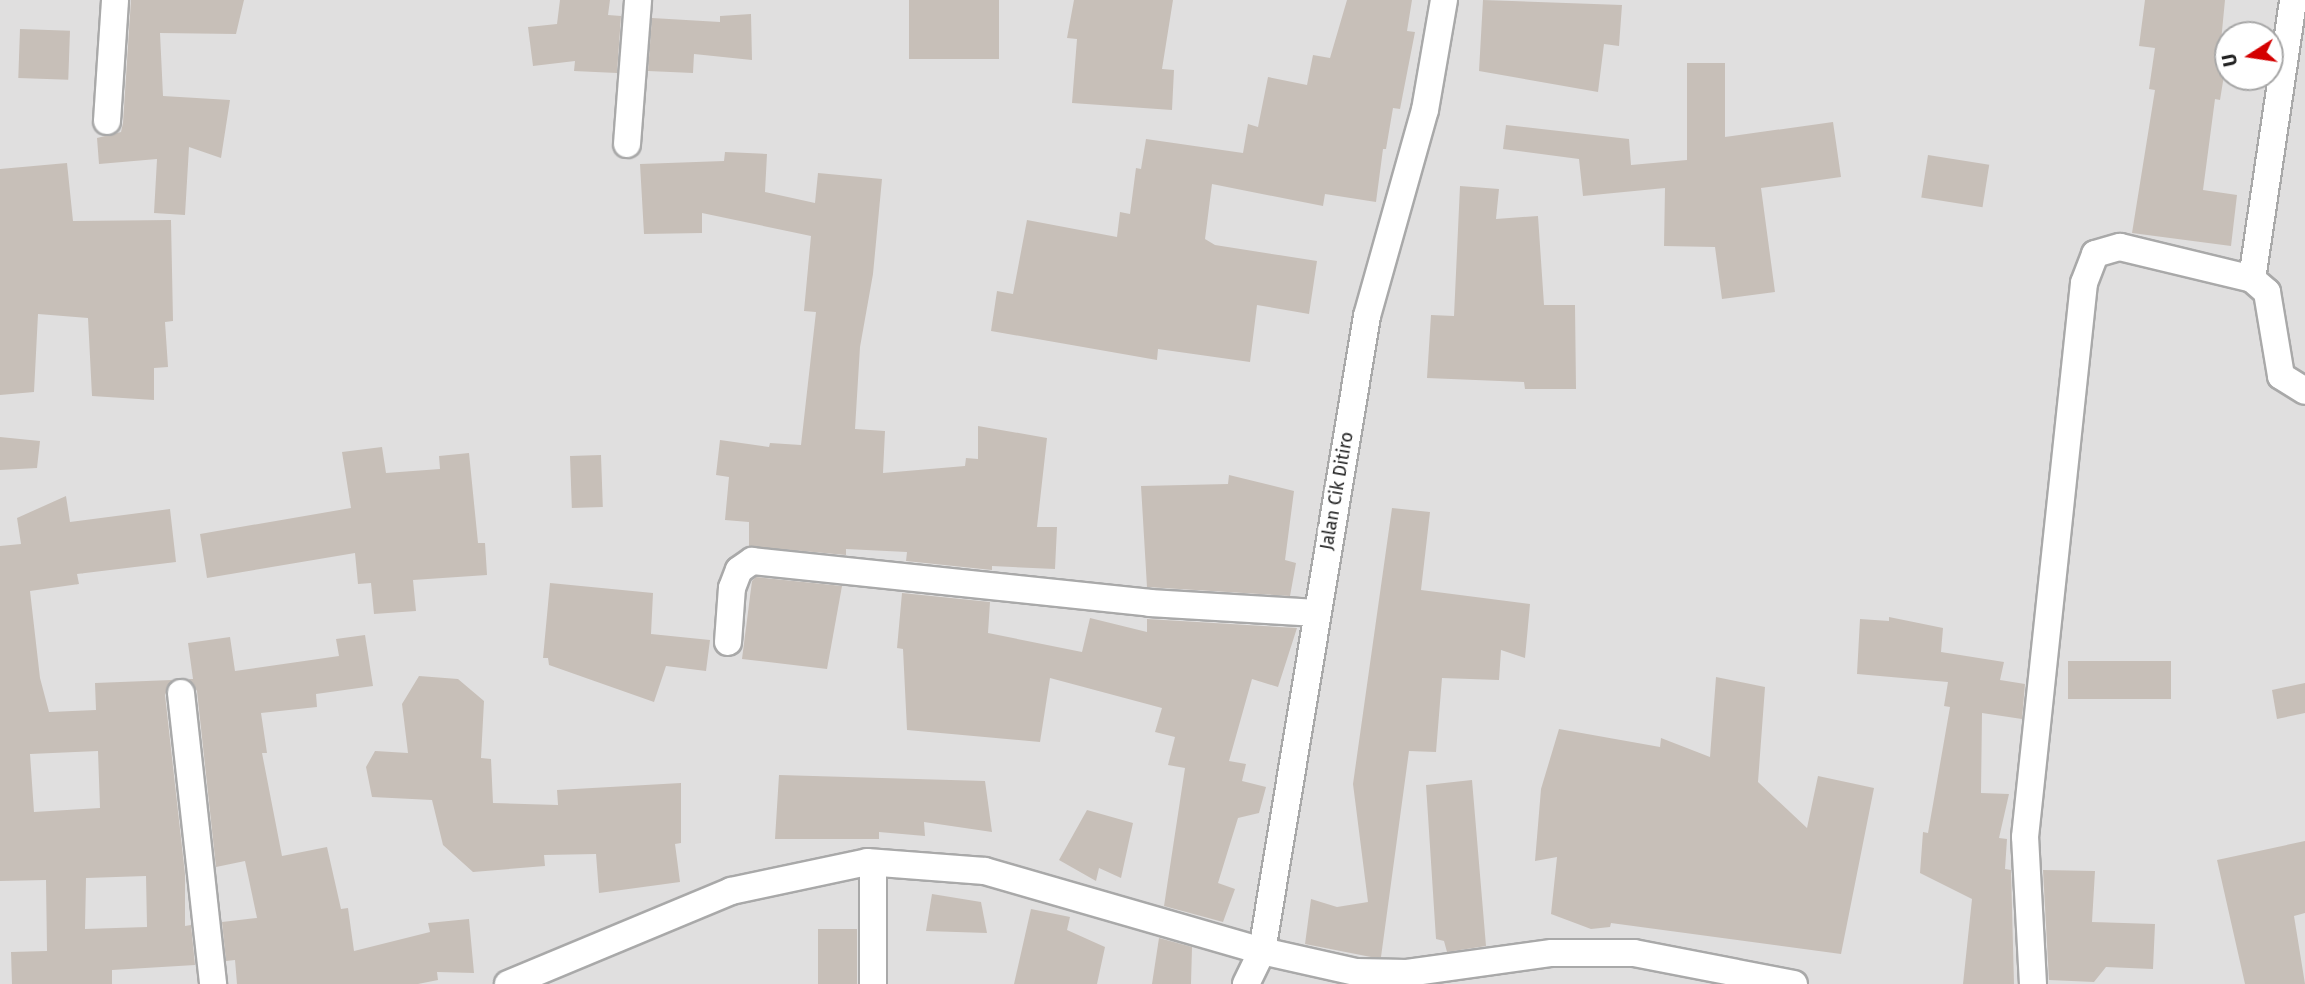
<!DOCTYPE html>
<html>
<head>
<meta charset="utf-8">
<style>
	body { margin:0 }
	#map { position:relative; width:2305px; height:984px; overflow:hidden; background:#f2efe9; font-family:"Fira Sans",sans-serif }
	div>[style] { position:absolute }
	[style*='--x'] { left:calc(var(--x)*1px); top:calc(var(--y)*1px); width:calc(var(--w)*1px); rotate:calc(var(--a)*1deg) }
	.residential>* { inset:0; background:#e0dfdf }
	.building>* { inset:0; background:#c7bfb8; transform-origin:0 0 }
	.roads { filter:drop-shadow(2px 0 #a9a9a9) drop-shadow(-2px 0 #a9a9a9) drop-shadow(0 2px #a9a9a9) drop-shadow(0 -2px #a9a9a9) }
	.street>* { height:26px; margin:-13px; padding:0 13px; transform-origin:13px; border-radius:13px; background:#fff }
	span { translate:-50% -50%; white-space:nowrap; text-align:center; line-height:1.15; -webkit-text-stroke:7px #fff; paint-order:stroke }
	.street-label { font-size:18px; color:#222 }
	.north { position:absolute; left:2214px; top:21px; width:70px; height:70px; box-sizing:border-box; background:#fff; border:2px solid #a7a7a7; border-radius:50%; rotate:258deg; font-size:19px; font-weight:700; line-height:28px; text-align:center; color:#222 }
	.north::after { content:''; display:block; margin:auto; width:24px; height:32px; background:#d40000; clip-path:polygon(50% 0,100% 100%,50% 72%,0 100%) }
</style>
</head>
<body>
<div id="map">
	<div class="residential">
		<i style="clip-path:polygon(evenodd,0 0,2305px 0,2305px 984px,0 984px,0 0,2228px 35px,2270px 35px,2270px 77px,2228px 77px,2228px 35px)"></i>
	</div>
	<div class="building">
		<i style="clip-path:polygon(131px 0,244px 0,236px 34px,160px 33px,163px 96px,230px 100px,221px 158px,189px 147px,185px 215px,154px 213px,157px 159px,99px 164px,97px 138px,121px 132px,123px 123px)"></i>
		<i style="clip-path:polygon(560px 0,610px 0,608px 15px,621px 16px,617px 73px,574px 71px,575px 61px,533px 66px,528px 27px,557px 24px)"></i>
		<i style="left:909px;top:0;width:90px;height:59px"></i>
		<i style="clip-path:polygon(1074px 0,1173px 0,1162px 69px,1174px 70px,1172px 110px,1072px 103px,1077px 39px,1067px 38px)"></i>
		<i style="clip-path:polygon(1347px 0,1412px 0,1407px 31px,1415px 32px,1400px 109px,1393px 108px,1386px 149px,1383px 149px,1376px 202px,1325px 194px,1323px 206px,1212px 184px,1205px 239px,1215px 245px,1317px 261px,1309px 314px,1257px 305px,1250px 362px,1158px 349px,1157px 360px,991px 331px,997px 291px,1013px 294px,1027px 220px,1117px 237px,1120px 212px,1130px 214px,1136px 168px,1141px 169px,1146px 139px,1243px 153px,1248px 124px,1258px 127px,1268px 77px,1307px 85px,1313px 55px,1330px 58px)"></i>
		<i style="clip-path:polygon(1483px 0,1622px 5px,1619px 46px,1604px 44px,1598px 92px,1479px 71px)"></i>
		<i style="clip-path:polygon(2145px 0,2225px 0,2219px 62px,2226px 63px,2220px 100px,2215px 99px,2203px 190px,2237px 195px,2231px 246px,2132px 233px,2155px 90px,2149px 89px,2155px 48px,2139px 46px)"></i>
		<i style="clip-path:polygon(751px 14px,752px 60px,694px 54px,693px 73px,648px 71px,652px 18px,720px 22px,720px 16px)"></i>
		<i style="left:20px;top:29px;width:50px;height:49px;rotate:2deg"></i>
		<i style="clip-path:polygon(1687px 63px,1725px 63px,1725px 137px,1833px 122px,1841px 177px,1761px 188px,1775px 292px,1722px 299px,1715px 247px,1664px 246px,1665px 188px,1583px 196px,1579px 159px,1503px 149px,1506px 125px,1629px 139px,1631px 165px,1687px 160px)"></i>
		<i style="clip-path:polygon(725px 152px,767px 154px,765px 192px,815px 203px,818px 173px,882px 179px,873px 274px,860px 347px,855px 429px,885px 431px,883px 473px,965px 466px,966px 458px,978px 459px,978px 426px,1047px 438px,1037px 527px,1057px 527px,1055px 569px,992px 566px,992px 570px,906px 561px,907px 552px,846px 549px,846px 555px,749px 546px,749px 522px,725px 520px,729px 477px,716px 475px,720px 440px,769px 447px,770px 443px,801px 445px,816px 312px,804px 311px,811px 236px,702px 213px,702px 233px,644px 234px,640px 164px,724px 161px)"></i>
		<i style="left:1928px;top:155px;width:62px;height:43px;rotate:9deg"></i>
		<i style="clip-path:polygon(67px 163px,73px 221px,171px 220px,173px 321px,165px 322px,168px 367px,154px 368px,154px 400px,92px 396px,88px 318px,38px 314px,34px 392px,0 395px,0 169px)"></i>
		<i style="clip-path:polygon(1460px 186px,1499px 189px,1496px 219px,1538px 216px,1544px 305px,1575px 305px,1576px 389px,1525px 389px,1524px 382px,1427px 378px,1431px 315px,1454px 316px)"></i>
		<i style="clip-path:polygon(0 437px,40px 441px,37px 468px,0 470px)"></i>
		<i style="clip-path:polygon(382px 447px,386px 473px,440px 469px,439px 456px,469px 453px,478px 543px,485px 543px,487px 575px,413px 580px,416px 611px,374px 614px,371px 583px,358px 584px,355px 553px,207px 578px,200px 534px,351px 508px,342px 452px)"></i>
		<i style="left:601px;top:455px;width:52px;height:31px;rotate:88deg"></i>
		<i style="clip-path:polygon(1229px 475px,1294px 491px,1285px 560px,1296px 563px,1290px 596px,1147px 587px,1141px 486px,1228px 484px)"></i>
		<i style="clip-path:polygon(evenodd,66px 496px,70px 522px,170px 509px,176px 562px,77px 574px,79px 584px,30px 591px,40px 678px,49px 712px,96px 710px,95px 683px,172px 680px,165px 695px,185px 874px,185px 926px,191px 925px,195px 965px,112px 970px,112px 984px,12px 984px,11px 952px,47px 951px,46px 880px,0 881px,0 546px,21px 544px,17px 518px,66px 496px,98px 751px,100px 808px,34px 812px,30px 754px,98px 751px,66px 496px,146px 876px,147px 927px,85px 929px,86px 878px,146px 876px)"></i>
		<i style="clip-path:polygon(1392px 508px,1430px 512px,1421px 590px,1530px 604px,1525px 658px,1501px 650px,1499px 680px,1442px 678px,1436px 752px,1409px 751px,1381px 957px,1371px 957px,1305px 944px,1311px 899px,1337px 907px,1368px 902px,1353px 784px)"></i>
		<i style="clip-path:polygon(756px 577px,842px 586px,827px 669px,742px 659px,752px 581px)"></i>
		<i style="clip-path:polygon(550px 583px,653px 593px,651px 634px,710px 640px,706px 671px,666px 666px,654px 702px,549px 665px,548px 658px,543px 658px)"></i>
		<i style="clip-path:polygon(902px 593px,990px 602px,988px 633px,1082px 652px,1090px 618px,1147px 632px,1147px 619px,1297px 628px,1278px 687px,1252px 679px,1229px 761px,1246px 764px,1242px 781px,1266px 787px,1259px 813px,1238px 818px,1218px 883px,1235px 889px,1223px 922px,1164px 906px,1185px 768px,1168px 765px,1175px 737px,1155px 732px,1162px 708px,1050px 678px,1040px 742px,907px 730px,903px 649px,897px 648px)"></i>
		<i style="clip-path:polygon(1889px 617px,1943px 628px,1941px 652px,2004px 662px,2000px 680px,2025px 684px,2022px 719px,1982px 713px,1981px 793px,2009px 794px,1999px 838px,2007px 839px,2005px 869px,2011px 870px,2014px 984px,1963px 984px,1972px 899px,1920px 873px,1923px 832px,1928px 833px,1950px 707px,1944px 706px,1948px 682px,1857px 674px,1860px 619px,1889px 621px)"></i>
		<i style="clip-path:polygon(365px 635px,373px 686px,316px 694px,317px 707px,261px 713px,267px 753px,262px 753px,282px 856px,327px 847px,341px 909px,348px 908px,354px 951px,430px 932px,428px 923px,469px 919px,474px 973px,437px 972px,438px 980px,418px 984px,237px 984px,235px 960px,226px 961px,222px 922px,257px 918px,245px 861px,216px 867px,197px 691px,189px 679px,193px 679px,188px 643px,230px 637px,235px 671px,339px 656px,336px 639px)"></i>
		<i style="left:2068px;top:661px;width:103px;height:38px"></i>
		<i style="clip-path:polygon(419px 676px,458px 679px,484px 701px,481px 758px,491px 759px,493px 803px,558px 805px,557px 790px,681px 783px,681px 843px,675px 844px,680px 882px,599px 893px,596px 854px,544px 855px,545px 866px,473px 872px,443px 845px,432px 800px,372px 797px,366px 767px,375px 751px,408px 753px,402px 704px)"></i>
		<i style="clip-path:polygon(1716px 677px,1765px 687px,1758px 782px,1807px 828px,1818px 776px,1874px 788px,1841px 954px,1611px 923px,1610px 927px,1591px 929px,1551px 914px,1557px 857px,1535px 861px,1541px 789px,1559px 729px,1660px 747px,1661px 738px,1710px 757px)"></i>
		<i style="clip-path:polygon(2305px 683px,2305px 713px,2277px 719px,2272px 690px)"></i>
		<i style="clip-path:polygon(779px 775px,985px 781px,992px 832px,924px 822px,925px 836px,879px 832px,879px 839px,775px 839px)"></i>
		<i style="clip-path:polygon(1472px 780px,1486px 946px,1447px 952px,1444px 941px,1436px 939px,1426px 785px)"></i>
		<i style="clip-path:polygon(1087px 810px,1133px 823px,1121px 878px,1099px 868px,1096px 881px,1059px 860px)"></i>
		<i style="clip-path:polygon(2305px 841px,2305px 913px,2294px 916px,2305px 984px,2245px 984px,2217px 860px)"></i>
		<i style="clip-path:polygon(2043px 870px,2095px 871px,2092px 922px,2155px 924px,2153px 969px,2106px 967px,2094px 982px,2049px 980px)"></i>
		<i style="clip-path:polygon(932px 894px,981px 902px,987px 933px,926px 931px)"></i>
		<i style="clip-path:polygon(1031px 909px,1070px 917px,1067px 930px,1105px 947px,1097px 984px,1014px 984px)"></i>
		<i style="left:857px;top:929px;width:55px;height:39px;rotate:90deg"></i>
		<i style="clip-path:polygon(1159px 938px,1192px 947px,1191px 984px,1152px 984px)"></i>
	</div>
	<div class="roads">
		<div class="street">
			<i style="--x:107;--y:121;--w:121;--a:-86.2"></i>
			<i style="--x:627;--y:144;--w:144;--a:-85.6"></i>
			<i style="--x:2252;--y:279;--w:282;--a:-81.6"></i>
			<i style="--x:728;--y:642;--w:54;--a:-85.8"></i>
			<i style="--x:732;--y:588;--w:19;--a:-69"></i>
			<i style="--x:739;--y:570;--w:16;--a:-35"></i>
			<i style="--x:752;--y:561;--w:400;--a:6"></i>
			<i style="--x:1150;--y:603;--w:167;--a:3.4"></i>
			<i style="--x:181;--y:693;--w:293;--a:83.7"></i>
			<i style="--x:508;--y:984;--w:242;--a:-22.6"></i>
			<i style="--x:731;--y:891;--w:139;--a:-12"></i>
			<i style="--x:867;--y:862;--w:118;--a:4.4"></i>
			<i style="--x:985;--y:871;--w:288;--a:16.1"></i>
			<i style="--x:1262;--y:951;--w:96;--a:12.6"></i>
			<i style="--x:1356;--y:972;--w:51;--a:1.1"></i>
			<i style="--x:1407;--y:973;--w:146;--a:-7.9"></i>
			<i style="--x:1552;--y:953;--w:82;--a:0"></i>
			<i style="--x:1634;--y:953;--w:163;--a:11"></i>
			<i style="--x:873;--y:984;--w:121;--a:-90"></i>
			<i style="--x:1246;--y:984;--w:37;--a:-64"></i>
			<i style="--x:1262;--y:951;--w:644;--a:-80.61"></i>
			<i style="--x:1367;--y:316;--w:214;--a:-74.3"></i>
			<i style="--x:1425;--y:110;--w:112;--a:-80.2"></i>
			<i style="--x:2033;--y:984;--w:147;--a:-93.1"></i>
			<i style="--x:2025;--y:837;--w:557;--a:-83.92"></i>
			<i style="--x:2084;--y:283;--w:31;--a:-69"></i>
			<i style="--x:2095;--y:254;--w:26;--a:-16"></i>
			<i style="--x:2120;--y:247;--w:136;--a:13.6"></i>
			<i style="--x:2252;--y:279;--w:20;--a:41"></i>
			<i style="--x:2267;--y:292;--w:85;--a:80.5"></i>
			<i style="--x:2281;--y:376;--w:28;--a:32"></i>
		</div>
	</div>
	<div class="street-label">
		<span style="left:1337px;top:491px;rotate:-80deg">Jalan Cik Ditiro</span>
	</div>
	<div class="north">U</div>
</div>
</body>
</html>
